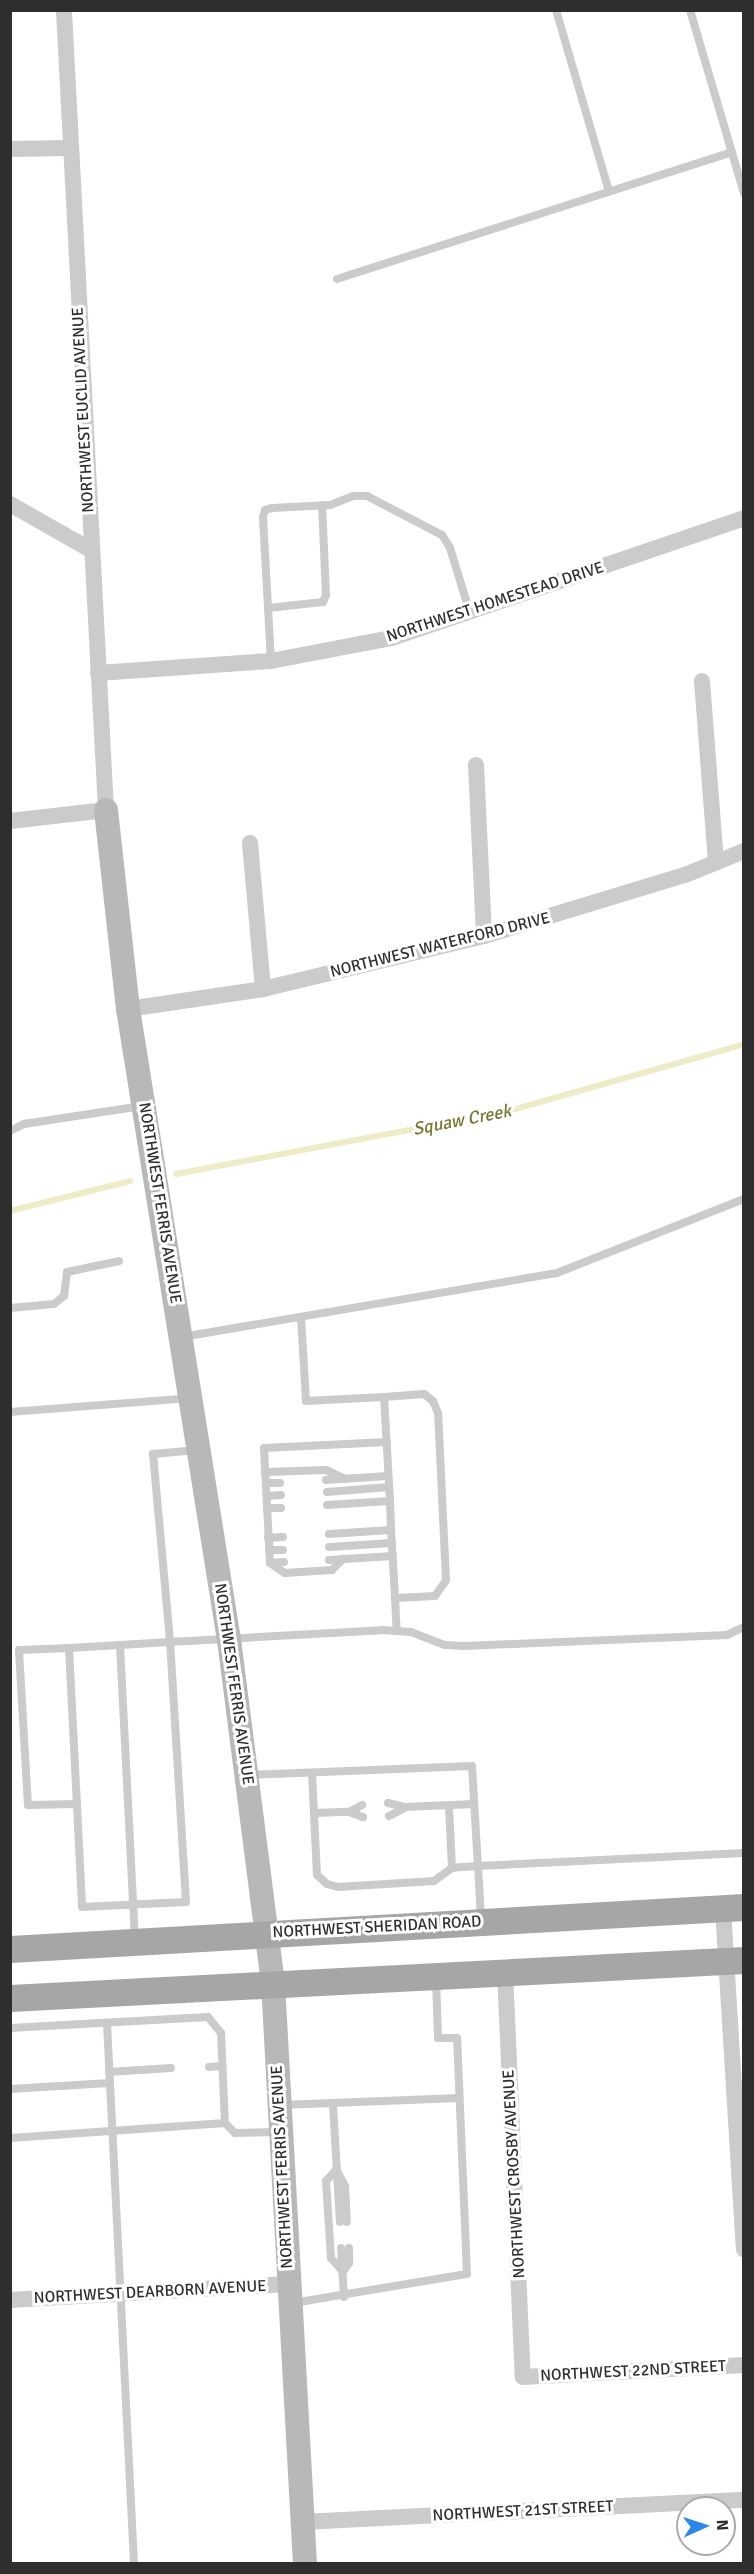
<!DOCTYPE html>
<html>
<head>
<meta charset="utf-8">
<style>
	body { margin:0 }
	#map { position:relative; width:754px; height:2574px; overflow:hidden; background:#fff; font-family:Signika,sans-serif }
	div>[style] { position:absolute }
	[style*='--x'] { left:calc(var(--x)*1px); top:calc(var(--y)*1px); width:calc(var(--w)*1px); rotate:calc(var(--a)*1deg) }
	.stream>* { height:6px; margin:-3px; padding:0 3px; transform-origin:3px; border-radius:3px; background:#edecc7 }
	.lane>* { height:8px; margin:-4px; padding:0 4px; transform-origin:4px; border-radius:4px; background:#cbcbcb }
	.street>* { height:16px; margin:-8px; padding:0 8px; transform-origin:8px; border-radius:8px; background:#cbcbcb }
	.secondary>* { height:24px; margin:-12px; padding:0 12px; transform-origin:12px; border-radius:12px; background:#b8b8b8 }
	.primary>* { height:27px; margin:-13.5px; padding:0 13.5px; transform-origin:13.5px; border-radius:13.5px; background:#a6a6a6 }
	span { translate:-50% -50%; white-space:nowrap; text-align:center; line-height:1.15; -webkit-text-stroke:6px #fff; paint-order:stroke }
	.street-label { font-size:16px; color:#2e2e2e }
	.water-label { font-size:18px; color:#797732; font-style:italic }
	.frame { position:absolute; inset:0; border:12px solid #2e2e2e; pointer-events:none }
	.north { position:absolute; left:676px; top:2496px; width:60px; height:60px; box-sizing:border-box; background:#fff; border:2px solid #ababab; border-radius:50%; rotate:87deg; font-size:16px; font-weight:700; line-height:24px; text-align:center; color:#2e2e2e }
	.north::after { content:''; display:block; margin:auto; width:21px; height:27px; background:#2b87ea; clip-path:polygon(50% 0,100% 100%,50% 72%,0 100%) }
</style>
</head>
<body>
<div id="map">
	<div class="stream">
		<i style="--x:176;--y:1174;--w:338;--a:-10.7"></i>
		<i style="--x:508;--y:1111;--w:245;--a:-15.8"></i>
		<i style="--x:10;--y:1211;--w:124;--a:-14"></i>
	</div>
	<div class="lane">
		<i style="--x:556;--y:10;--w:189;--a:73.7"></i>
		<i style="--x:690;--y:10;--w:191;--a:73.6"></i>
		<i style="--x:337;--y:279;--w:415;--a:-17.8"></i>
		<i style="--x:268;--y:608;--w:55;--a:-6.2"></i>
		<i style="--x:323;--y:602;--w:8;--a:-67"></i>
		<i style="--x:326;--y:595;--w:90;--a:-92.5"></i>
		<i style="--x:271;--y:661;--w:144;--a:-93.2"></i>
		<i style="--x:263;--y:517;--w:7;--a:-74"></i>
		<i style="--x:265;--y:510;--w:7;--a:-16"></i>
		<i style="--x:272;--y:508;--w:58;--a:-3"></i>
		<i style="--x:330;--y:505;--w:25;--a:-21"></i>
		<i style="--x:353;--y:496;--w:14;--a:0"></i>
		<i style="--x:367;--y:496;--w:85;--a:27.5"></i>
		<i style="--x:442;--y:535;--w:15;--a:58"></i>
		<i style="--x:450;--y:548;--w:68;--a:72.9"></i>
		<i style="--x:10;--y:1131;--w:16;--a:-27"></i>
		<i style="--x:24;--y:1124;--w:119;--a:-8.7"></i>
		<i style="--x:10;--y:1308;--w:44;--a:-5.2"></i>
		<i style="--x:54;--y:1304;--w:13;--a:-39"></i>
		<i style="--x:64;--y:1296;--w:24;--a:-83"></i>
		<i style="--x:67;--y:1272;--w:53;--a:-11.9"></i>
		<i style="--x:301;--y:1317;--w:84;--a:86.6"></i>
		<i style="--x:306;--y:1401;--w:78;--a:-2.9"></i>
		<i style="--x:182;--y:1337;--w:380;--a:-9.7"></i>
		<i style="--x:557;--y:1273;--w:201;--a:-21.6"></i>
		<i style="--x:10;--y:1412;--w:181;--a:-4.4"></i>
		<i style="--x:197;--y:1450;--w:44;--a:174.8"></i>
		<i style="--x:153;--y:1454;--w:189;--a:84.8"></i>
		<i style="--x:170;--y:1642;--w:101;--a:176.6"></i>
		<i style="--x:69;--y:1648;--w:259;--a:87.1"></i>
		<i style="--x:82;--y:1907;--w:104;--a:-2.8"></i>
		<i style="--x:186;--y:1902;--w:260;--a:-93.5"></i>
		<i style="--x:170;--y:1642;--w:212;--a:-3.2"></i>
		<i style="--x:382;--y:1630;--w:29;--a:4"></i>
		<i style="--x:411;--y:1632;--w:36;--a:21"></i>
		<i style="--x:445;--y:1645;--w:19;--a:3"></i>
		<i style="--x:464;--y:1646;--w:263;--a:-2.4"></i>
		<i style="--x:727;--y:1635;--w:19;--a:-25"></i>
		<i style="--x:265;--y:1472;--w:61;--a:-1.9"></i>
		<i style="--x:326;--y:1470;--w:21;--a:25"></i>
		<i style="--x:326;--y:1480;--w:62;--a:-3.7"></i>
		<i style="--x:266;--y:1483;--w:14;--a:0"></i>
		<i style="--x:327;--y:1492;--w:62;--a:-4.6"></i>
		<i style="--x:267;--y:1496;--w:14;--a:-4"></i>
		<i style="--x:327;--y:1505;--w:63;--a:-3.6"></i>
		<i style="--x:267;--y:1508;--w:14;--a:0"></i>
		<i style="--x:329;--y:1534;--w:62;--a:-3.7"></i>
		<i style="--x:268;--y:1538;--w:15;--a:-4"></i>
		<i style="--x:329;--y:1547;--w:63;--a:-3.6"></i>
		<i style="--x:269;--y:1550;--w:14;--a:0"></i>
		<i style="--x:329;--y:1560;--w:64;--a:-3.6"></i>
		<i style="--x:284;--y:1562;--w:14;--a:176"></i>
		<i style="--x:270;--y:1563;--w:115;--a:-93"></i>
		<i style="--x:264;--y:1448;--w:123;--a:-2.8"></i>
		<i style="--x:270;--y:1563;--w:18;--a:34"></i>
		<i style="--x:285;--y:1573;--w:47;--a:-3.7"></i>
		<i style="--x:332;--y:1570;--w:16;--a:-45"></i>
		<i style="--x:395;--y:1598;--w:40;--a:-2.9"></i>
		<i style="--x:435;--y:1596;--w:19;--a:-55"></i>
		<i style="--x:446;--y:1580;--w:167;--a:-92.7"></i>
		<i style="--x:438;--y:1413;--w:13;--a:-113"></i>
		<i style="--x:433;--y:1401;--w:11;--a:-142"></i>
		<i style="--x:424;--y:1394;--w:40;--a:175.7"></i>
		<i style="--x:384;--y:1397;--w:104;--a:86.7"></i>
		<i style="--x:390;--y:1501;--w:29;--a:88"></i>
		<i style="--x:391;--y:1530;--w:68;--a:86.6"></i>
		<i style="--x:395;--y:1598;--w:33;--a:87"></i>
		<i style="--x:120;--y:1645;--w:293;--a:87.1"></i>
		<i style="--x:69;--y:1648;--w:50;--a:177.7"></i>
		<i style="--x:19;--y:1650;--w:155;--a:86.7"></i>
		<i style="--x:28;--y:1805;--w:49;--a:-1.2"></i>
		<i style="--x:312;--y:1773;--w:102;--a:87.2"></i>
		<i style="--x:317;--y:1875;--w:13;--a:42"></i>
		<i style="--x:327;--y:1884;--w:11;--a:15"></i>
		<i style="--x:338;--y:1887;--w:96;--a:-3.6"></i>
		<i style="--x:434;--y:1881;--w:22;--a:-36"></i>
		<i style="--x:452;--y:1868;--w:62;--a:-92.8"></i>
		<i style="--x:247;--y:1775;--w:225;--a:-2.3"></i>
		<i style="--x:472;--y:1766;--w:100;--a:86.6"></i>
		<i style="--x:478;--y:1866;--w:26;--a:176"></i>
		<i style="--x:388;--y:1803;--w:17;--a:13"></i>
		<i style="--x:405;--y:1807;--w:69;--a:-2.5"></i>
		<i style="--x:349;--y:1812;--w:15;--a:-28"></i>
		<i style="--x:314;--y:1813;--w:35;--a:-2"></i>
		<i style="--x:349;--y:1812;--w:15;--a:20"></i>
		<i style="--x:389;--y:1816;--w:18;--a:-27"></i>
		<i style="--x:481;--y:1918;--w:52;--a:-93.3"></i>
		<i style="--x:478;--y:1866;--w:266;--a:-2.8"></i>
		<i style="--x:107;--y:2023;--w:542;--a:87.14"></i>
		<i style="--x:10;--y:2028;--w:198;--a:-3.2"></i>
		<i style="--x:208;--y:2017;--w:21;--a:51"></i>
		<i style="--x:221;--y:2033;--w:90;--a:87.5"></i>
		<i style="--x:209;--y:2067;--w:13;--a:-4"></i>
		<i style="--x:109;--y:2072;--w:62;--a:-3.7"></i>
		<i style="--x:10;--y:2089;--w:100;--a:-3.4"></i>
		<i style="--x:282;--y:2105;--w:177;--a:-2.3"></i>
		<i style="--x:333;--y:2105;--w:117;--a:86.6"></i>
		<i style="--x:10;--y:2138;--w:216;--a:-4"></i>
		<i style="--x:225;--y:2123;--w:14;--a:45"></i>
		<i style="--x:235;--y:2133;--w:44;--a:-1.3"></i>
		<i style="--x:336;--y:2170;--w:15;--a:132"></i>
		<i style="--x:326;--y:2181;--w:77;--a:86.3"></i>
		<i style="--x:331;--y:2258;--w:18;--a:49"></i>
		<i style="--x:338;--y:2173;--w:15;--a:62"></i>
		<i style="--x:345;--y:2186;--w:36;--a:87"></i>
		<i style="--x:341;--y:2248;--w:49;--a:86.5"></i>
		<i style="--x:343;--y:2272;--w:11;--a:-56"></i>
		<i style="--x:349;--y:2263;--w:15;--a:-90"></i>
		<i style="--x:293;--y:2303;--w:176;--a:-9.5"></i>
		<i style="--x:467;--y:2274;--w:236;--a:-92.4"></i>
		<i style="--x:457;--y:2038;--w:19;--a:180"></i>
		<i style="--x:438;--y:2038;--w:60;--a:-91.9"></i>
	</div>
	<div class="street">
		<i style="--x:10;--y:149;--w:60;--a:-1"></i>
		<i style="--x:10;--y:504;--w:93;--a:29.6"></i>
		<i style="--x:98;--y:673;--w:173;--a:-4"></i>
		<i style="--x:271;--y:661;--w:123;--a:-10.8"></i>
		<i style="--x:392;--y:638;--w:372;--a:-18.8"></i>
		<i style="--x:702;--y:681;--w:182;--a:85.6"></i>
		<i style="--x:476;--y:765;--w:171;--a:87.3"></i>
		<i style="--x:10;--y:821;--w:97;--a:-6.5"></i>
		<i style="--x:106;--y:810;--w:801;--a:-93.01"></i>
		<i style="--x:250;--y:843;--w:147;--a:84.9"></i>
		<i style="--x:128;--y:1009;--w:136;--a:-8.4"></i>
		<i style="--x:263;--y:989;--w:227;--a:-13.5"></i>
		<i style="--x:484;--y:936;--w:210;--a:-16.9"></i>
		<i style="--x:685;--y:875;--w:64;--a:-22.1"></i>
		<i style="--x:723;--y:1908;--w:342;--a:86.5"></i>
		<i style="--x:505;--y:1971;--w:406;--a:87.5"></i>
		<i style="--x:523;--y:2377;--w:221;--a:-3.1"></i>
		<i style="--x:10;--y:2300;--w:279;--a:-3.3"></i>
		<i style="--x:303;--y:2522;--w:442;--a:-2.9"></i>
	</div>
	<div class="secondary">
		<i style="--x:106;--y:810;--w:200;--a:83.7"></i>
		<i style="--x:128;--y:1009;--w:639;--a:80.91"></i>
		<i style="--x:229;--y:1640;--w:346;--a:82.7"></i>
		<i style="--x:273;--y:1983;--w:582;--a:86.85"></i>
	</div>
	<div class="primary">
		<i style="--x:10;--y:1949;--w:735;--a:-3.27"></i>
		<i style="--x:10;--y:1998;--w:735;--a:-2.96"></i>
	</div>
	<div class="street-label">
		<span style="left:83px;top:410px;rotate:-93deg">NORTHWEST EUCLID AVENUE</span>
		<span style="left:495px;top:602px;rotate:-18deg">NORTHWEST HOMESTEAD DRIVE</span>
		<span style="left:440px;top:945px;rotate:-14deg">NORTHWEST WATERFORD DRIVE</span>
		<span style="left:160px;top:1203px;rotate:81deg">NORTHWEST FERRIS AVENUE</span>
		<span style="left:234px;top:1684px;rotate:82deg">NORTHWEST FERRIS AVENUE</span>
		<span style="left:377px;top:1927px;rotate:-3deg">NORTHWEST SHERIDAN ROAD</span>
		<span style="left:282px;top:2167px;rotate:-93deg">NORTHWEST FERRIS AVENUE</span>
		<span style="left:514px;top:2174px;rotate:-93deg">NORTHWEST CROSBY AVENUE</span>
		<span style="left:150px;top:2292px;rotate:-3deg">NORTHWEST DEARBORN AVENUE</span>
		<span style="left:633px;top:2371px;rotate:-3deg">NORTHWEST 22ND STREET</span>
		<span style="left:523px;top:2511px;rotate:-3deg">NORTHWEST 21ST STREET</span>
	</div>
	<div class="water-label">
		<span style="left:462px;top:1120px;rotate:-11deg">Squaw Creek</span>
	</div>
	<div class="frame"></div>
	<div class="north">N</div>
</div>
</body>
</html>
